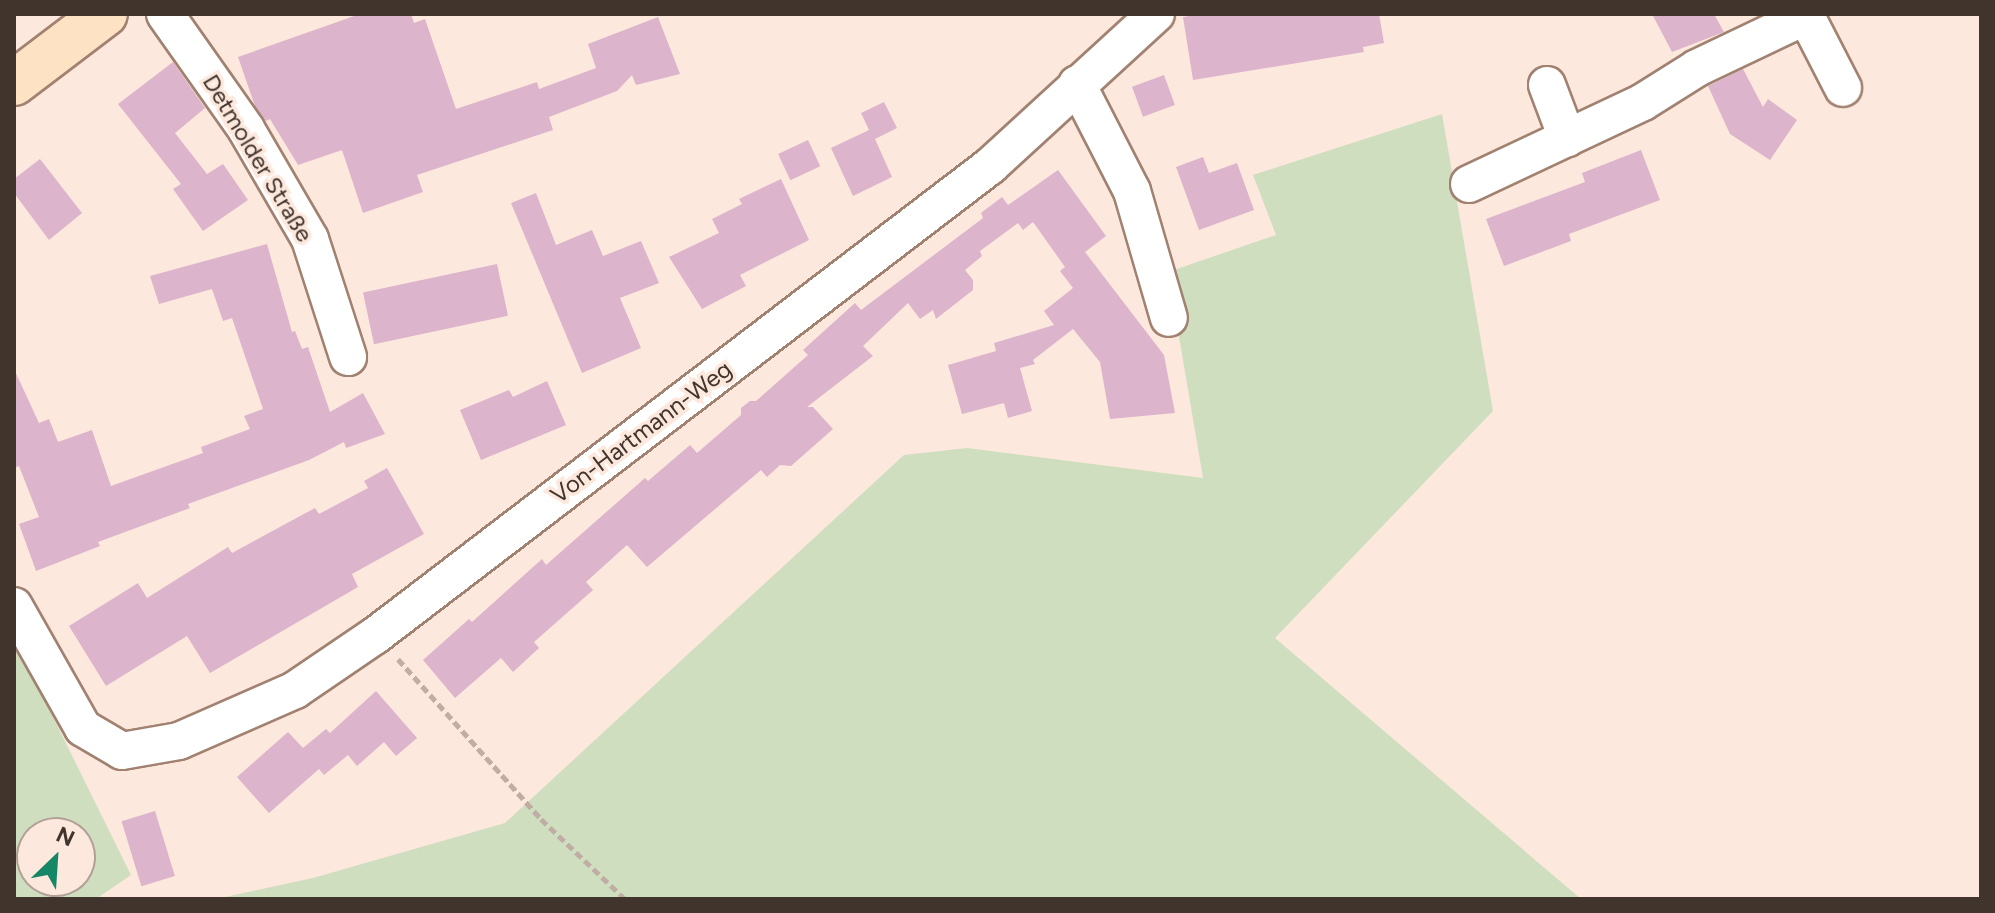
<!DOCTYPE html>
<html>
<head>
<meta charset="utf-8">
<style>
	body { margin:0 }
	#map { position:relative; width:1995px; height:913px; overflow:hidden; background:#fde8dd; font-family:Figtree,sans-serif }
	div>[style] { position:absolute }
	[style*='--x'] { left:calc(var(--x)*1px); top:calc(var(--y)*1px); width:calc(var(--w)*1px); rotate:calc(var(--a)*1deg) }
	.green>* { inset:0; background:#cfdebf }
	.building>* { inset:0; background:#dcb4cc; transform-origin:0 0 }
	.path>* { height:5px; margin-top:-2.5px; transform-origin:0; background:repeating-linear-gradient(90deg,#c0aea4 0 8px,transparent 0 12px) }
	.roads { filter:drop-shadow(2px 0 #a18271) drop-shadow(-2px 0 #a18271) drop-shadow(0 2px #a18271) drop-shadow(0 -2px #a18271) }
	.street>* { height:36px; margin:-18px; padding:0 18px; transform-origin:18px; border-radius:18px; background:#fff }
	.secondary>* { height:44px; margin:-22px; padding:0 22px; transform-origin:22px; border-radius:22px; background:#fde2c4 }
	span { translate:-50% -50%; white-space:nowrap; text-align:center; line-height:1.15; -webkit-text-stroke:7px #fde8dd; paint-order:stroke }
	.street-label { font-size:24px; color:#41342d }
	.frame { position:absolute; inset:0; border:16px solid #41342d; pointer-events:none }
	.north { position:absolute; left:16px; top:817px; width:80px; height:80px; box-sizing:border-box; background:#fde8dd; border:2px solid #b2a097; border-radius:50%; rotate:25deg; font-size:22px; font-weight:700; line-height:32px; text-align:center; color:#41342d }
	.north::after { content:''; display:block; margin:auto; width:28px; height:36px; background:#158767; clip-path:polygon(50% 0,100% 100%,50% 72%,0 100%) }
</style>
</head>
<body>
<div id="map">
	<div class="green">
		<i style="clip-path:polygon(1442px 114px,1493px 411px,1275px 638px,1581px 899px,216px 899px,313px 878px,505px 823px,904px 455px,967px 448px,1203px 478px,1168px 272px,1276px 235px,1253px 175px)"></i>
		<i style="clip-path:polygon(evenodd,14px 638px,131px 875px,96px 899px,14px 899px,14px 638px,32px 833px,80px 833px,80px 881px,32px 881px,32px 833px)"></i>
	</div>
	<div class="building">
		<i style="clip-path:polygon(360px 14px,411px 14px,414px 23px,425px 19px,456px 109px,537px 82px,539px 89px,596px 68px,588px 44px,658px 17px,680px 74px,636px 85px,632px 75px,617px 91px,549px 117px,553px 130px,417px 175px,423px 192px,363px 213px,342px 150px,298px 165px,270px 119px,266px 121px,255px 106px,238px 57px)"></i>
		<i style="clip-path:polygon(1202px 14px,1379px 14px,1384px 43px,1363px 47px,1364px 52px,1193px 80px,1183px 17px)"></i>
		<i style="clip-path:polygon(1652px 14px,1714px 14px,1724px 32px,1672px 52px)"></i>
		<i style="clip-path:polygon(173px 62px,205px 108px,175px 133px,207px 174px,223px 164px,248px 200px,203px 231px,173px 189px,181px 184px,118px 104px)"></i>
		<i style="clip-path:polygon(1743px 69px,1763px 107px,1768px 99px,1797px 120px,1770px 160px,1730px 134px,1708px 86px)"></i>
		<i style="left:1164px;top:75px;width:32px;height:34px;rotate:70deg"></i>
		<i style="clip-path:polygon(884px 102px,897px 128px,875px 139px,892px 177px,853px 196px,831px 148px,869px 130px,861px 113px)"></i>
		<i style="left:808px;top:140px;width:29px;height:33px;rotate:65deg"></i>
		<i style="clip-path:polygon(1641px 150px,1660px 200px,1569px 234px,1571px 241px,1504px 266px,1486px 219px,1585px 182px,1582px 173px)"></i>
		<i style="clip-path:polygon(1203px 157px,1209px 173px,1237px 163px,1254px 210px,1199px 230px,1176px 167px)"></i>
		<i style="clip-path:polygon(40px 159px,82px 213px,49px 240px,14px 193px,14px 179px)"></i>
		<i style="clip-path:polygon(1058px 170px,1106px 236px,1085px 252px,1164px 355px,1175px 413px,1110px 419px,1100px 362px,1073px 329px,1033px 360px,1035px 364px,1020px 368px,1032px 411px,1008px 418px,1004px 403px,962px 414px,948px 365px,996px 351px,994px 343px,1054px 325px,1044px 311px,1073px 288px,1060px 271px,1065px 267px,1033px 222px,1023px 230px,1018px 223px,980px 251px,982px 256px,965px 270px,973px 280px,973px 290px,936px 319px,933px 310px,920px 319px,908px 303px,863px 346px,873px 356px,807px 407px,813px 407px,833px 429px,791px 466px,780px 465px,767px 477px,761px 470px,647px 567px,627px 545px,586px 582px,593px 590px,534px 642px,539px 648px,513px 672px,501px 658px,455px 698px,423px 660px,469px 619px,472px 622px,542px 559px,546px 565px,645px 478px,648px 481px,690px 445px,697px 453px,741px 415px,741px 408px,750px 401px,756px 401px,808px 355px,803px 350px,855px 303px,861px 310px,983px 218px,981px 213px,1002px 197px,1008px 205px)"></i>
		<i style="clip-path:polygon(781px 179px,809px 240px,740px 275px,746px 286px,702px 309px,669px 257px,719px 233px,712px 219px,742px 204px,739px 199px)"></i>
		<i style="clip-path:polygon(536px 193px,556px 245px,592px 230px,603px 256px,641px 241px,659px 283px,620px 298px,641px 348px,582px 373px,511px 203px)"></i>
		<i style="clip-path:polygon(267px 244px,292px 332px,295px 331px,302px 349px,308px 347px,330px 412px,363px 393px,385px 434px,346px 448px,344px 442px,309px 460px,188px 504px,190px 508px,98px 542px,100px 546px,36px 571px,19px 524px,39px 517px,19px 466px,14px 468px,14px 369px,39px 423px,49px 419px,58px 442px,92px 430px,111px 486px,203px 453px,201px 447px,250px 429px,244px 416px,263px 409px,232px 318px,223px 321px,212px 289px,159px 304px,150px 276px)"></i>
		<i style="left:497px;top:264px;width:53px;height:137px;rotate:78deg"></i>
		<i style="clip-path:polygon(547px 381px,566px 425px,481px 460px,460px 410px,509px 390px,513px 397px)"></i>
		<i style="clip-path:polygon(387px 468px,424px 534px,352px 574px,358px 587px,210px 673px,187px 636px,106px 686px,69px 626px,138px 583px,147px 598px,228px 547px,232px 553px,315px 508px,319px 514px,368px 488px,364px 481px)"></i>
		<i style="clip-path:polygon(376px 691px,417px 738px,396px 756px,384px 742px,357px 766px,348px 755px,324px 775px,319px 769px,269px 813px,237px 777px,288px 732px,303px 748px,326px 729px,330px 733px)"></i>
		<i style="left:155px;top:811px;width:68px;height:35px;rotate:73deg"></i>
	</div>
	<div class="path">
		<i style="--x:398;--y:659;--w:215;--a:48.2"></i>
		<i style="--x:541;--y:819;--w:116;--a:43.6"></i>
	</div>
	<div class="roads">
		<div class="street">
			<i style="--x:165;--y:14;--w:141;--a:54.8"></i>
			<i style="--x:246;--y:129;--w:127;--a:59.8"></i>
			<i style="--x:310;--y:239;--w:124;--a:72.1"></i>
			<i style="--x:1805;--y:14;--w:83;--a:62.8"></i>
			<i style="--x:1077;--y:84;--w:120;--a:62.8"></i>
			<i style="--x:1132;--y:191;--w:132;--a:73.8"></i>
			<i style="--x:1547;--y:85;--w:57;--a:69.3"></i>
			<i style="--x:1469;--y:184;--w:192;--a:-25.2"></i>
			<i style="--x:1643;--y:102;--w:64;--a:-32.2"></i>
			<i style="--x:1697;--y:68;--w:121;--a:-25.5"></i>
			<i style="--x:14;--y:606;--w:140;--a:60.5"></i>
			<i style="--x:83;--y:728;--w:45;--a:30.5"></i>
			<i style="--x:122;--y:751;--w:58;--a:-10"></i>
			<i style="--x:179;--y:741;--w:127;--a:-23.7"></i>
			<i style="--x:295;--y:690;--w:98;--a:-34.2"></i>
			<i style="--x:376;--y:635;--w:773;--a:-37.37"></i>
			<i style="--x:990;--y:166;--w:225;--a:-42.5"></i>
		</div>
		<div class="secondary">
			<i style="--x:14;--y:83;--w:114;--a:-37.2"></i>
		</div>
	</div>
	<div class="street-label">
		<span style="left:258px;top:158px;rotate:59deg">Detmolder Straße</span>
		<span style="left:641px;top:432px;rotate:-37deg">Von-Hartmann-Weg</span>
	</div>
	<div class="frame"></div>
	<div class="north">N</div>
</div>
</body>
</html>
